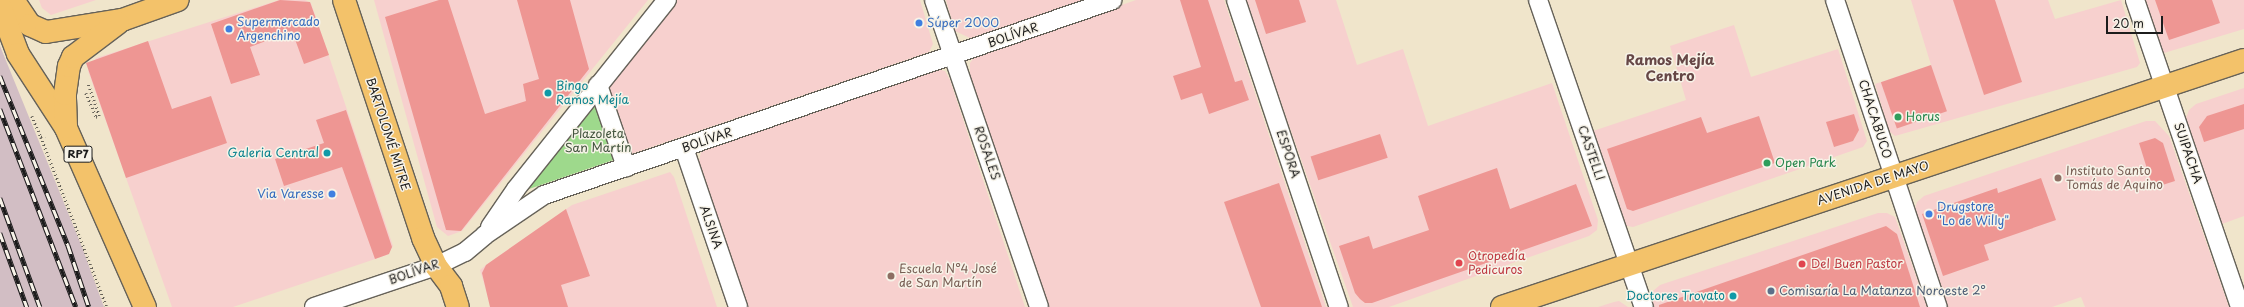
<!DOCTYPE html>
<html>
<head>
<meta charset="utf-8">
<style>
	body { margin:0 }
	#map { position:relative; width:2244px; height:307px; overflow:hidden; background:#f0e5cb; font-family:"Playpen Sans",sans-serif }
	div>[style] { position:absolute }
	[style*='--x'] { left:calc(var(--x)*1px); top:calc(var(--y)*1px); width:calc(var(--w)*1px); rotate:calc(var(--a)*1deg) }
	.built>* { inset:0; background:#f7d0ce }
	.industrial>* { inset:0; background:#d2bec4 }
	.green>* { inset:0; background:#9ed98c }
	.building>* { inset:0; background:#ee9693; transform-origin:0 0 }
	.path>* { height:2.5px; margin-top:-1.25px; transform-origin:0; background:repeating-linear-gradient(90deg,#666259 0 1px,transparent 0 4px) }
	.roads { filter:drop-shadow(1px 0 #666259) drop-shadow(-1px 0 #666259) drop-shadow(0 1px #666259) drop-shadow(0 -1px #666259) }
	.minor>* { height:18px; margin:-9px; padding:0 9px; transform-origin:9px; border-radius:9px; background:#fff }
	.major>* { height:22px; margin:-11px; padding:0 11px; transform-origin:11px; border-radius:11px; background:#f3c26a }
	.rail>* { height:4.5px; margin-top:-2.25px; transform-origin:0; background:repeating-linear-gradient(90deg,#f7f3e8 0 9px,#1c1c1c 0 18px); box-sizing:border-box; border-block:1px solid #1c1c1c }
	.dots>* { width:11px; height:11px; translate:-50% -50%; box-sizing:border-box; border:2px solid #f7f3e8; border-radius:50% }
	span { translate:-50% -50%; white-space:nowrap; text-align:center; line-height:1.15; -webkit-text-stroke:3px #f7f3e8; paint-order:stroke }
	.shield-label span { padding:1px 3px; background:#f7f3e8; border:1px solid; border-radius:3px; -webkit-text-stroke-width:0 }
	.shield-label { font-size:11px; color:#1c1c1c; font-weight:700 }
	.shop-label { font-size:12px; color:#366cbe }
	.left { translate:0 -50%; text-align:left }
	.right { translate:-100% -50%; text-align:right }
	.street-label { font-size:12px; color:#1c1c1c }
	.culture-label { font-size:12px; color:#0d838f }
	.leisure-label { font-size:12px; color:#27864d }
	.park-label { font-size:12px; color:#43553e }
	.education-label { font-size:12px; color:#785e54 }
	.health-label { font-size:12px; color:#be3a42 }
	.service-label { font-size:12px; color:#4e5e75 }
	.quarter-label { font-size:14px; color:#664746; font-weight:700 }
	.scale { position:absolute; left:2106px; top:16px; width:57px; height:18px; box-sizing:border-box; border:2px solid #1c1c1c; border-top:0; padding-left:5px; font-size:12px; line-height:14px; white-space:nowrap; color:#1c1c1c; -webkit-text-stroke:3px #f7f3e8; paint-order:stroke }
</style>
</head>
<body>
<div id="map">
	<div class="built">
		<i style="clip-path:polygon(39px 0,96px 0,51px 15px,42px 8px)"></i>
		<i style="clip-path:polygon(279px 0,305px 0,311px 3px,393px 246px,387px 255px,233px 307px,172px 307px,88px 71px,96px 58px)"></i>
		<i style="clip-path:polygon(374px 0,648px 0,462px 231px,448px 236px,437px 227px)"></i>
		<i style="clip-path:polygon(672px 0,920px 0,933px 44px,929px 52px,628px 155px,604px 83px)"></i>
		<i style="clip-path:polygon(946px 0,1084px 0,970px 38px,955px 31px)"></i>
		<i style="clip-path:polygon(1136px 0,1224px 0,1326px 307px,1044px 307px,970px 81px,970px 63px,975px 56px)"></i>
		<i style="clip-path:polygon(1245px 0,1336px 0,1357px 65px,1403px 49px,1428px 126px,1552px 83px,1598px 220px,1597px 230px,1589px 236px,1389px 307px,1353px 307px)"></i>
		<i style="clip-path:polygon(1911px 0,2048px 0,2055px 19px,2121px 0,2140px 63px,2137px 67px,1895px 136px,1889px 131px,1875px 84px,1931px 65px)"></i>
		<i style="clip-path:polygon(2140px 0,2244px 0,2244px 29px,2164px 53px,2159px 50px)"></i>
		<i style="clip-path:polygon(1734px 25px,1751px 77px,1838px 49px,1867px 141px,1863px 147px,1633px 227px,1622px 225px,1590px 132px,1686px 100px,1670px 46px)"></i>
		<i style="clip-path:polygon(937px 69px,945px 71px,950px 80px,1025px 307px,745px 307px,698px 166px,701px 152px,707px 147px)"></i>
		<i style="clip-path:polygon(2244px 88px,2244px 216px,2222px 224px,2186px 118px,2189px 110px,2196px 104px)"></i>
		<i style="clip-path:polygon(2146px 121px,2155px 121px,2169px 136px,2229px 307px,2085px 307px,2081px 297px,2052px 307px,1947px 307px,1914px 212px,1917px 202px,1924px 196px)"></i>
		<i style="clip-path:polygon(670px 172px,674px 177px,717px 307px,491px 307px,480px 270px,486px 265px,572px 205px)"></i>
		<i style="clip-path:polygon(1878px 213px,1887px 213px,1895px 217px,1927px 307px,1650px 307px,1653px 291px,1660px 285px)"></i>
		<i style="clip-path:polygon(1619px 301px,1628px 307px,1598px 307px,1614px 302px)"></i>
	</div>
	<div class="industrial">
		<i style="clip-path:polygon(0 46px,82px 247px,104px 307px,0 307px)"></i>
	</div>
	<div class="green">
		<i style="clip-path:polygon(597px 104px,628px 155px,529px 189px,531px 183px)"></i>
	</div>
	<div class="building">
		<i style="clip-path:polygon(280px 0,310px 2px,329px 55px,304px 64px,292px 31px,250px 47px,260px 75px,231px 84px,211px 24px)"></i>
		<i style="clip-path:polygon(439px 0,448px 0,485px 114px,526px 101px,523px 84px,539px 79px,517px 0,570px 0,589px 69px,461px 231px,446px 230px,385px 17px)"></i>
		<i style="clip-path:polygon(1180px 0,1208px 0,1235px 82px,1242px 80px,1249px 100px,1209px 114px,1202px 93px,1181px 100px,1173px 76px,1201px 67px)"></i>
		<i style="clip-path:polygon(1255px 0,1299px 0,1306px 22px,1266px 34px)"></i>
		<i style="clip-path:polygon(1953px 0,1995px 0,2022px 82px,1984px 95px)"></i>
		<i style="clip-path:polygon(2155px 0,2212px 0,2220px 23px,2169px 40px)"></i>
		<i style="clip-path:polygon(148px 41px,172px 109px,211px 96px,227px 143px,126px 178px,86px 63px)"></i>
		<i style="left:1931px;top:65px;width:49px;height:53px;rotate:71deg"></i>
		<i style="clip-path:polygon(2244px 104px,2244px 129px,2204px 142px,2199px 127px,2207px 116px)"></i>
		<i style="clip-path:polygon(346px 110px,392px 247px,389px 254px,375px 259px,342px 167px,284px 186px,275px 159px,324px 143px,316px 120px)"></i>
		<i style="clip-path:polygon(1854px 114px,1859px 130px,1853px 141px,1834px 147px,1826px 122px)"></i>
		<i style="clip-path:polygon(1759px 116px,1775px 163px,1633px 211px,1627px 209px,1607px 149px,1701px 117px,1707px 133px)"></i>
		<i style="left:1380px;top:134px;width:25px;height:73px;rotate:72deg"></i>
		<i style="clip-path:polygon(2155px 138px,2163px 143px,2175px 181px,2153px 188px,2139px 143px)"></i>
		<i style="clip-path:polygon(1497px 168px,1510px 209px,1576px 184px,1592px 226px,1372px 303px,1365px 303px,1360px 299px,1355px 293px,1339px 246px,1369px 236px,1373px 249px,1429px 230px,1418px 196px)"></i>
		<i style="clip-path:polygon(2041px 178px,2056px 220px,1984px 245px,1989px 260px,1943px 276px,1922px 214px,1997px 188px,1998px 193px)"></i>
		<i style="clip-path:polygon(1279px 183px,1322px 307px,1261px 307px,1224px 202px)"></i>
		<i style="clip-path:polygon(566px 209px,590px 276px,561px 285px,568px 307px,490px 307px,482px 273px,486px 265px)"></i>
		<i style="clip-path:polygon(1886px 226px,1897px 234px,1920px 307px,1659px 307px,1659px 305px)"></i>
	</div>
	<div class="path">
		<i style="--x:86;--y:93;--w:26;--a:67"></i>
		<i style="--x:96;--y:117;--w:3;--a:-18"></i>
		<i style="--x:99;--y:116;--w:34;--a:-109"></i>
		<i style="--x:32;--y:116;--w:23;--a:67"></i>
		<i style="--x:41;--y:137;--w:4;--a:-14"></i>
		<i style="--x:41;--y:137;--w:182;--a:68.8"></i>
	</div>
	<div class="roads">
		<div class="minor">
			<i style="--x:934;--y:0;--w:324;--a:71.1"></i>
			<i style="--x:1236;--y:0;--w:324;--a:71.5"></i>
			<i style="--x:1538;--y:0;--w:325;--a:71"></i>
			<i style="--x:1835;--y:0;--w:324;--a:71.5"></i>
			<i style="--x:2135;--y:0;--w:324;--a:71.1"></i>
			<i style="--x:598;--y:85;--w:87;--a:71.1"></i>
			<i style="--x:684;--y:148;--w:168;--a:71.2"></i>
			<i style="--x:490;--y:227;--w:46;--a:-55.6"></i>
			<i style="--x:516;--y:189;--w:242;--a:-51.4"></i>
			<i style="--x:314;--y:307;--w:129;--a:-18.6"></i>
			<i style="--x:436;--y:266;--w:32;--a:-26"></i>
			<i style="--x:465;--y:252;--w:26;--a:-40"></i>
			<i style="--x:485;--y:235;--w:71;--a:-34.1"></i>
			<i style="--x:544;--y:195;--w:601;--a:-18.92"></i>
		</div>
		<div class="major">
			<i style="--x:13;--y:0;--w:30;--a:56"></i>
			<i style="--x:30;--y:25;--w:17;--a:24"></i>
			<i style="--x:46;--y:32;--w:77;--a:-9"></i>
			<i style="--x:122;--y:20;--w:59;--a:-19.7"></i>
			<i style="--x:344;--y:0;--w:251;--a:71.6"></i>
			<i style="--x:423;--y:238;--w:31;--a:65"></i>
			<i style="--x:436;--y:266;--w:25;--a:53"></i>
			<i style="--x:451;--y:286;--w:22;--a:72"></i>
			<i style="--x:0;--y:6;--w:51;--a:69.4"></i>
			<i style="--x:18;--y:54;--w:88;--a:57"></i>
			<i style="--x:66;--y:128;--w:196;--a:66.2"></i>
			<i style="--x:66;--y:127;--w:33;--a:-92"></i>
			<i style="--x:65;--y:94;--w:28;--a:-82"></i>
			<i style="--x:69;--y:66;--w:10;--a:-66"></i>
			<i style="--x:73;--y:57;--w:56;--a:-37.1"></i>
			<i style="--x:1502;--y:307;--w:782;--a:-18.41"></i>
		</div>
	</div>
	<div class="rail">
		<i style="--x:0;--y:76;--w:182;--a:68.1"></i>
		<i style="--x:68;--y:245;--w:65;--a:71.3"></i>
		<i style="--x:0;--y:109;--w:212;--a:69"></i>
		<i style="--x:0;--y:198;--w:116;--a:69.8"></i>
		<i style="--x:0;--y:233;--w:79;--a:70"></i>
	</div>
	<div class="dots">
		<i style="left:919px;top:23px;background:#3f7fe0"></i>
		<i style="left:229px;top:29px;background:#3f7fe0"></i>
		<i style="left:548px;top:93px;background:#0f9aa8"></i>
		<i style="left:1898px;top:117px;background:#2e9e5b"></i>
		<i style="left:327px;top:153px;background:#0f9aa8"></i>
		<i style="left:1767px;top:163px;background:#2e9e5b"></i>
		<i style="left:2058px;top:178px;background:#8d6e63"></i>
		<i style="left:332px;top:194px;background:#3f7fe0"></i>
		<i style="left:1929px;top:214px;background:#3f7fe0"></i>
		<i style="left:1459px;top:263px;background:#e0444e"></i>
		<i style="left:1802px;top:264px;background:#e0444e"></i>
		<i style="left:891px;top:276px;background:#8d6e63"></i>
		<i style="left:1771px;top:291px;background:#5c6f8a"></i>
		<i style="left:1733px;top:296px;background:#0f9aa8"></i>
	</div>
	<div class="shield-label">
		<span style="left:78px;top:154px">RP7</span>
	</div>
	<div class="shop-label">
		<span class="left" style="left:237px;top:29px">Supermercado<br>Argenchino</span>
		<span class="left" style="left:927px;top:23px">Súper 2000</span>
		<span class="right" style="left:324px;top:194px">Via Varesse</span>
		<span class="left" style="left:1937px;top:214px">Drugstore<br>"Lo de Willy"</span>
	</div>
	<div class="street-label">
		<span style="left:1013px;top:35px;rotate:-19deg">BOLÍVAR</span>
		<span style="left:1875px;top:119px;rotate:72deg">CHACABUCO</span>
		<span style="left:388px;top:134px;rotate:72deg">BARTOLOMÉ MITRE</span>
		<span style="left:707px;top:140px;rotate:-19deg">BOLÍVAR</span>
		<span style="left:987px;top:153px;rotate:71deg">ROSALES</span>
		<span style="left:1591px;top:153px;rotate:71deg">CASTELLI</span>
		<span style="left:2188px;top:153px;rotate:71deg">SUIPACHA</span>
		<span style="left:1288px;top:154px;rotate:72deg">ESPORA</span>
		<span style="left:1873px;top:183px;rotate:-18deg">AVENIDA DE MAYO</span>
		<span style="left:711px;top:227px;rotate:71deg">ALSINA</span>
		<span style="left:414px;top:272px;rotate:-19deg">BOLÍVAR</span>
	</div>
	<div class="culture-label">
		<span class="left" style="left:556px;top:93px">Bingo<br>Ramos Mejía</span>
		<span class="right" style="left:319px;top:153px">Galeria Central</span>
		<span class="right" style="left:1725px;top:296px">Doctores Trovato</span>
	</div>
	<div class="leisure-label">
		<span class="left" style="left:1906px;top:117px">Horus</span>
		<span class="left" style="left:1775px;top:163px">Open Park</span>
	</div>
	<div class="park-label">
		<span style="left:598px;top:141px">Plazoleta<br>San Martín</span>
	</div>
	<div class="education-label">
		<span class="left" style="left:2066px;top:178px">Instituto Santo<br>Tomás de Aquino</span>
		<span class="left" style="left:899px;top:276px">Escuela N°4 José<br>de San Martín</span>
	</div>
	<div class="health-label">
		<span class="left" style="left:1468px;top:263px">Otropedía<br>Pedicuros</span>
		<span class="left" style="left:1811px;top:264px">Del Buen Pastor</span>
	</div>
	<div class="service-label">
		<span class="left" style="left:1779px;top:291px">Comisaría La Matanza Noroeste 2°</span>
	</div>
	<div class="quarter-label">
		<span style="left:1670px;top:68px">Ramos Mejía<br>Centro</span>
	</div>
	<div class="scale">20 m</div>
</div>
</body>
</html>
